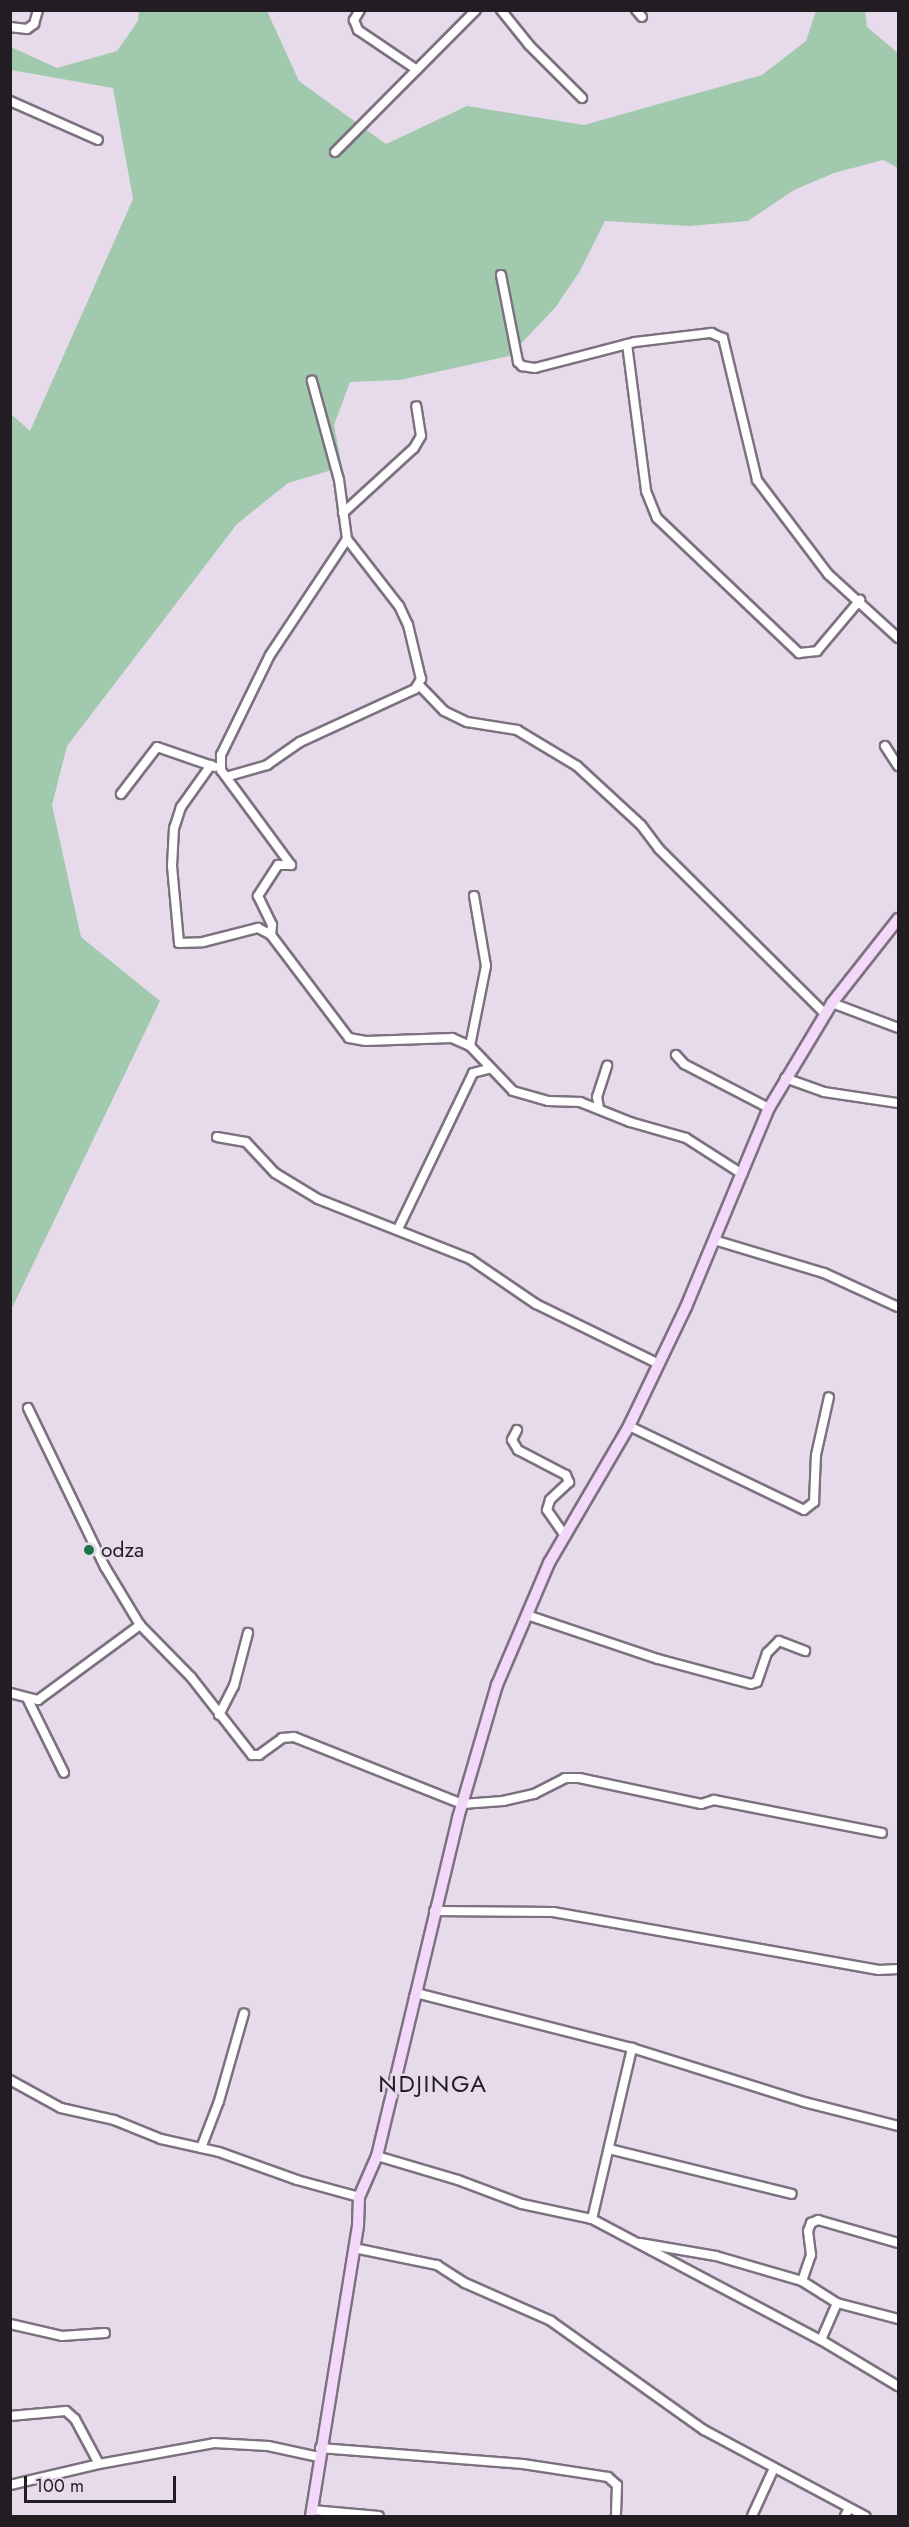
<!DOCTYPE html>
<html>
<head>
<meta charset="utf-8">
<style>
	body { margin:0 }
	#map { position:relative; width:909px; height:2527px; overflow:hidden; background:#e7dbeb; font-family:Jost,sans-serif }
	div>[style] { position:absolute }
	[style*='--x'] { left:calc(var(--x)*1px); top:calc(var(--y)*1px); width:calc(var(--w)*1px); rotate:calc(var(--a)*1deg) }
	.green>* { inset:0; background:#a0c9ae }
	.roads { filter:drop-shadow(2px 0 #7d7180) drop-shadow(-2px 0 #7d7180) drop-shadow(0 2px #7d7180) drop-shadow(0 -2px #7d7180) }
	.street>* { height:8px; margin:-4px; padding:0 4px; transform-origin:4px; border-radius:4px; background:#fff }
	.secondary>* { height:10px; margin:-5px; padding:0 5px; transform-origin:5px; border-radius:5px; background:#f3d8fa }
	.dots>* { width:16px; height:16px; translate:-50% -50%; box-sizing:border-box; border:3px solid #e7dbeb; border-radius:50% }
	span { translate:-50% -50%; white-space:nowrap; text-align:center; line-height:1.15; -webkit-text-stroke:5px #e7dbeb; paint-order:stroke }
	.poi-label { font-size:21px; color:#221d23 }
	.left { translate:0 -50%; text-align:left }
	.quarter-label { font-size:24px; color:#221d23; letter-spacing:1.5px }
	.frame { position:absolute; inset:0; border:12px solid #221d23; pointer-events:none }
	.scale { position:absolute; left:24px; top:2476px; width:152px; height:27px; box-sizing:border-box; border:3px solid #221d23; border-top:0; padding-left:8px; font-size:18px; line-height:21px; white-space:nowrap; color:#221d23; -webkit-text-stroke:4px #e7dbeb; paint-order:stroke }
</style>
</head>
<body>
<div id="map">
	<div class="green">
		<i style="clip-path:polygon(139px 11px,267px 11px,299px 81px,386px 144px,467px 106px,584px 125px,762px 75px,806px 41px,816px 11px,865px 11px,867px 27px,898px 53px,898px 168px,883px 160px,834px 173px,794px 190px,748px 221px,689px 226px,605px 221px,580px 271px,555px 308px,509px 356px,400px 380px,350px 382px,334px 425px,342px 467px,288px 483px,237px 524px,67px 746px,52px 805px,81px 937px,160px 1001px,11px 1310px,11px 414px,30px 431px,133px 199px,113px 88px,11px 70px,11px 47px,57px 68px,117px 51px,138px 21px)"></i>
	</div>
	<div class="roads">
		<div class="street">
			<i style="--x:360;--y:10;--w:12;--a:121"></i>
			<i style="--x:354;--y:20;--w:11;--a:68"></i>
			<i style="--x:358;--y:30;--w:71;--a:34.1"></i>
			<i style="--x:501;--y:10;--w:45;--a:51.3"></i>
			<i style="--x:529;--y:45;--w:75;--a:45"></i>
			<i style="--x:636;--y:10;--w:9;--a:49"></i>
			<i style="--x:10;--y:27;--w:17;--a:7"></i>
			<i style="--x:27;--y:29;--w:9;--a:-36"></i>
			<i style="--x:34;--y:24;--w:15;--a:-74"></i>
			<i style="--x:10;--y:101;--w:96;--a:23.9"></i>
			<i style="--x:335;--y:152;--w:200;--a:-45.2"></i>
			<i style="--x:501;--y:275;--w:89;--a:78.9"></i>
			<i style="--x:518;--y:362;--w:6;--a:45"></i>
			<i style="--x:522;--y:366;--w:13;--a:9"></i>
			<i style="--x:535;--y:368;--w:103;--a:-14.6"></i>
			<i style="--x:635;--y:342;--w:77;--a:-6.8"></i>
			<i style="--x:711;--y:333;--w:13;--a:23"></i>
			<i style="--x:723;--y:338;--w:146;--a:76.5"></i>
			<i style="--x:757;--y:480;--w:118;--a:52.9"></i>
			<i style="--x:828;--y:574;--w:95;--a:42.4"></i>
			<i style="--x:627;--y:344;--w:148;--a:82.6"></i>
			<i style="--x:646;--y:491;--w:29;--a:68"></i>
			<i style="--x:657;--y:518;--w:196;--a:43.6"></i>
			<i style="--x:799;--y:653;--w:18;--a:-6"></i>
			<i style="--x:817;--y:651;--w:67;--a:-49.9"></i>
			<i style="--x:343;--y:513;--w:96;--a:-42.5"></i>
			<i style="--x:414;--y:448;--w:14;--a:-60"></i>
			<i style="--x:421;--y:436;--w:30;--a:-99"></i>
			<i style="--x:419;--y:685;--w:36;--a:46"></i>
			<i style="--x:444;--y:711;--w:25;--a:26"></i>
			<i style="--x:467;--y:722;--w:51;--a:9.1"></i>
			<i style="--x:517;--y:730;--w:70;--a:31"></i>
			<i style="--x:577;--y:766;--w:87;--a:42.7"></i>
			<i style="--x:641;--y:825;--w:30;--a:53"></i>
			<i style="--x:659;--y:849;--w:234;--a:44.8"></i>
			<i style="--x:885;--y:746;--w:24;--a:57"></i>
			<i style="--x:211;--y:765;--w:52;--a:125.5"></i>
			<i style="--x:181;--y:807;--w:22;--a:108"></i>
			<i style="--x:174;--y:828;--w:38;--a:93"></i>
			<i style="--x:172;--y:866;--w:77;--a:84.8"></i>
			<i style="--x:179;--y:943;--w:24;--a:-2"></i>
			<i style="--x:203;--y:942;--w:57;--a:-14.3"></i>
			<i style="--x:258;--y:928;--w:15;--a:28"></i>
			<i style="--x:229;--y:776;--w:40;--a:-16"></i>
			<i style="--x:267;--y:765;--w:40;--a:-34.9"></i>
			<i style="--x:300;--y:742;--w:127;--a:-24.7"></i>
			<i style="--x:415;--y:689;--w:12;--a:-59"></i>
			<i style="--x:421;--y:679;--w:56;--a:-103.5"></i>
			<i style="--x:408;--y:625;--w:21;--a:-115"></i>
			<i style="--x:399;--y:606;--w:85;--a:-127.8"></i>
			<i style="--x:347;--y:539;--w:60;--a:-97.7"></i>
			<i style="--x:339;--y:480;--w:103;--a:-105.3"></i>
			<i style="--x:121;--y:794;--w:59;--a:-52.5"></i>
			<i style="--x:157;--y:747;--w:61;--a:19"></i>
			<i style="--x:291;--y:865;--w:13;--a:180"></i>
			<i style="--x:278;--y:865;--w:37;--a:123"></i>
			<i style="--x:258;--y:896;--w:32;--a:64"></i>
			<i style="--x:272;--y:925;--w:10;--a:96"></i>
			<i style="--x:271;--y:935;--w:129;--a:52.9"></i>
			<i style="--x:349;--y:1038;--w:17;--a:10"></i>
			<i style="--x:366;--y:1041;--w:86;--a:-2"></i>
			<i style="--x:452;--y:1038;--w:20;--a:24"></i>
			<i style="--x:470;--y:1046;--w:62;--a:46.3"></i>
			<i style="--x:513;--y:1091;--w:36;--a:16"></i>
			<i style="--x:548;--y:1101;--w:32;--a:2"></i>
			<i style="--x:580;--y:1102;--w:54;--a:21.8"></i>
			<i style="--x:630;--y:1122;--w:58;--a:15.9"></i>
			<i style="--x:686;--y:1138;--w:67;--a:32.7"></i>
			<i style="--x:291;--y:865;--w:118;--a:-126.4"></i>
			<i style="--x:221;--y:770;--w:15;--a:-90"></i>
			<i style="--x:221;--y:755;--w:111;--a:-63.9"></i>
			<i style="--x:270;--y:655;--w:139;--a:-56.4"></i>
			<i style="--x:832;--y:1003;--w:71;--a:20.7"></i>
			<i style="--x:470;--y:1046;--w:82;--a:-78.7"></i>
			<i style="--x:486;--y:966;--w:71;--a:-99.7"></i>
			<i style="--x:676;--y:1055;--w:12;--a:48"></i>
			<i style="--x:684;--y:1064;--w:96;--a:27.4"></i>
			<i style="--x:785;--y:1078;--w:41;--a:19.7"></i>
			<i style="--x:824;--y:1092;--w:75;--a:8.5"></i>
			<i style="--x:599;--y:1108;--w:11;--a:-100"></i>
			<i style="--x:597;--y:1097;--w:33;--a:-72"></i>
			<i style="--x:217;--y:1137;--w:29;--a:10"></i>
			<i style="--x:246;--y:1142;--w:42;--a:46.9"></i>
			<i style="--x:275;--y:1173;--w:50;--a:31.2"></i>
			<i style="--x:318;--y:1199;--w:163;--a:21.5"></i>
			<i style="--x:470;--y:1259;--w:80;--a:34.3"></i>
			<i style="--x:536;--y:1304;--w:137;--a:26"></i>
			<i style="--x:398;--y:1229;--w:173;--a:-64.3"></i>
			<i style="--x:473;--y:1073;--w:16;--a:-15"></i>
			<i style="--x:714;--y:1240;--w:115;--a:16.7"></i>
			<i style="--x:824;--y:1273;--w:81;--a:24.7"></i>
			<i style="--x:28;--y:1408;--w:177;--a:64.2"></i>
			<i style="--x:105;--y:1567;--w:68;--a:58.9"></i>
			<i style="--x:140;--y:1625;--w:73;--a:45.6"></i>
			<i style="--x:191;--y:1677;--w:99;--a:52"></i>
			<i style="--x:252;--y:1755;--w:7;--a:0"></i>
			<i style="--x:259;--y:1755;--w:29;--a:-36"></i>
			<i style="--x:282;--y:1738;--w:12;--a:-5"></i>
			<i style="--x:294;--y:1737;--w:181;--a:21.7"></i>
			<i style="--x:462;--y:1804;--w:41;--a:-4.2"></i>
			<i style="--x:503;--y:1801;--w:32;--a:-13"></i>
			<i style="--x:534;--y:1794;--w:35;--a:-27"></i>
			<i style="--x:565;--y:1778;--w:14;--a:0"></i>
			<i style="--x:579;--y:1778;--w:125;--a:12"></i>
			<i style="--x:701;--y:1804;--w:14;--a:-17"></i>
			<i style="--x:714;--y:1800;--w:171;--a:11.1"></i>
			<i style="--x:629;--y:1426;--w:194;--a:25.6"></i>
			<i style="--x:804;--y:1510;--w:13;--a:-39"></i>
			<i style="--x:814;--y:1502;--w:47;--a:-87.6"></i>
			<i style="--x:816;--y:1455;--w:59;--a:-77.4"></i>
			<i style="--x:517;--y:1430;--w:11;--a:117"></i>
			<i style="--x:512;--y:1440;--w:12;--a:59"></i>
			<i style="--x:518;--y:1450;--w:54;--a:27.5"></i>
			<i style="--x:566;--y:1475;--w:8;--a:67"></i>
			<i style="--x:569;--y:1482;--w:26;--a:137"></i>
			<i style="--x:550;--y:1500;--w:10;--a:107"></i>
			<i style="--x:547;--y:1510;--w:32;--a:55"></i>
			<i style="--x:527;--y:1615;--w:138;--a:18.6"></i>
			<i style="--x:658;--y:1659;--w:96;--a:15"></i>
			<i style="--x:751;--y:1684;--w:6;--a:-18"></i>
			<i style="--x:757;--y:1682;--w:31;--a:-71"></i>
			<i style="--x:767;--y:1653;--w:17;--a:-45"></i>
			<i style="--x:779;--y:1641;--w:28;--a:21"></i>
			<i style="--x:10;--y:1693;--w:29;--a:14"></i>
			<i style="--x:38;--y:1700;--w:127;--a:-36.3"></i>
			<i style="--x:28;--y:1700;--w:81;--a:63.7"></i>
			<i style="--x:219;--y:1715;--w:33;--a:-63"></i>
			<i style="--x:234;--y:1686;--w:55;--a:-75.2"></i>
			<i style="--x:434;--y:1911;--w:119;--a:0.5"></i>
			<i style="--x:553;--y:1912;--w:331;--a:10.1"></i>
			<i style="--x:879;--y:1970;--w:19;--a:-3"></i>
			<i style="--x:414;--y:1997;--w:7;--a:-27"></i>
			<i style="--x:420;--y:1994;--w:219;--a:14.3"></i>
			<i style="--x:632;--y:2048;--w:180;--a:17.4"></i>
			<i style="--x:804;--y:2102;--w:97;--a:14.3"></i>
			<i style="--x:10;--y:2080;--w:58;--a:28.8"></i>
			<i style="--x:61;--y:2108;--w:54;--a:12.8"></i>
			<i style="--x:114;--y:2120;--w:51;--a:22"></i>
			<i style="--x:161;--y:2139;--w:59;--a:12.6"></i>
			<i style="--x:219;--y:2152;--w:83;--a:19.7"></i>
			<i style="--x:297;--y:2180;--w:64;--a:15.3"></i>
			<i style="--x:201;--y:2148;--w:50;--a:-69"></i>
			<i style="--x:219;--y:2101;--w:91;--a:-74.1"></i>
			<i style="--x:609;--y:2149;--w:188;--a:13.8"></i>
			<i style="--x:377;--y:2156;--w:84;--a:16.5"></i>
			<i style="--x:458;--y:2180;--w:68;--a:20.6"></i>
			<i style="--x:522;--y:2204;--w:72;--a:12.1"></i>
			<i style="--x:592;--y:2219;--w:259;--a:27.9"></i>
			<i style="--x:821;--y:2340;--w:90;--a:30.9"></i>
			<i style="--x:592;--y:2219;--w:176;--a:-76.8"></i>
			<i style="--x:640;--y:2243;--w:77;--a:9.7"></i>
			<i style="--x:716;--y:2256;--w:90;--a:16.2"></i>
			<i style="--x:802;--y:2281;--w:41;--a:32.2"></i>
			<i style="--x:837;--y:2303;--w:63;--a:14.7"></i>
			<i style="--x:354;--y:2248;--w:85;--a:11.6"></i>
			<i style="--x:437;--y:2265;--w:33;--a:33"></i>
			<i style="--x:465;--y:2283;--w:94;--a:23.8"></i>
			<i style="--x:551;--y:2321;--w:188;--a:35.5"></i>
			<i style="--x:704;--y:2430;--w:183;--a:28.1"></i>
			<i style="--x:802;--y:2281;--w:28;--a:-71"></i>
			<i style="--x:811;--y:2255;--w:24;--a:-97"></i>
			<i style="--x:808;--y:2231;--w:9;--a:-69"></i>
			<i style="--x:811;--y:2223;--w:8;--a:-23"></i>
			<i style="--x:818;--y:2220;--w:83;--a:16"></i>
			<i style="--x:10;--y:2324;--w:53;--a:13"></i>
			<i style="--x:62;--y:2336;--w:43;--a:-4"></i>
			<i style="--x:821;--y:2340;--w:40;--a:-66.6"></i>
			<i style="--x:10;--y:2416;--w:56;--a:-5.1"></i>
			<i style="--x:66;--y:2411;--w:12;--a:42"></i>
			<i style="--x:75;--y:2419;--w:51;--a:61.9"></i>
			<i style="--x:320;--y:2448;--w:204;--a:4.5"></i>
			<i style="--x:523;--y:2464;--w:86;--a:8.7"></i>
			<i style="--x:608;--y:2477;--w:12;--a:42"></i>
			<i style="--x:617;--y:2485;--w:31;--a:92"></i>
			<i style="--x:10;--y:2485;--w:91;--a:-13.3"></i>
			<i style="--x:99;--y:2464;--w:117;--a:-10.3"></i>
			<i style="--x:214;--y:2443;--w:54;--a:3.2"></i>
			<i style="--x:268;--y:2446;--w:52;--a:12.2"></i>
			<i style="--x:312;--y:2510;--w:67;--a:5.1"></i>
			<i style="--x:752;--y:2516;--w:53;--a:-65.4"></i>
			<i style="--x:845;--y:2516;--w:9;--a:-63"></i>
		</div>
		<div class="secondary">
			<i style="--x:311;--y:2516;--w:295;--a:-80.8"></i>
			<i style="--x:358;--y:2225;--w:28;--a:-88"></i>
			<i style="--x:359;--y:2197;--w:45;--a:-66.3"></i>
			<i style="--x:377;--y:2156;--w:348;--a:-76.5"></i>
			<i style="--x:458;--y:1818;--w:139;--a:-73.7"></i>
			<i style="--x:497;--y:1685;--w:133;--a:-66.9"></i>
			<i style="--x:549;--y:1563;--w:159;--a:-59.7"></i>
			<i style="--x:629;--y:1426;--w:132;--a:-64.4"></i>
			<i style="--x:686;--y:1307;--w:216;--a:-67.4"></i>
			<i style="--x:769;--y:1108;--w:122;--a:-59"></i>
			<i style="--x:832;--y:1003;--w:107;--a:-51.8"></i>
		</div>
	</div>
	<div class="dots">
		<i style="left:89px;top:1550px;background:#1c7346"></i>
	</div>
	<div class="poi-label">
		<span class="left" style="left:101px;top:1550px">odza</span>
	</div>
	<div class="quarter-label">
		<span style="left:433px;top:2084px">NDJINGA</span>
	</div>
	<div class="frame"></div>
	<div class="scale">100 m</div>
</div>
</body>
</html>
